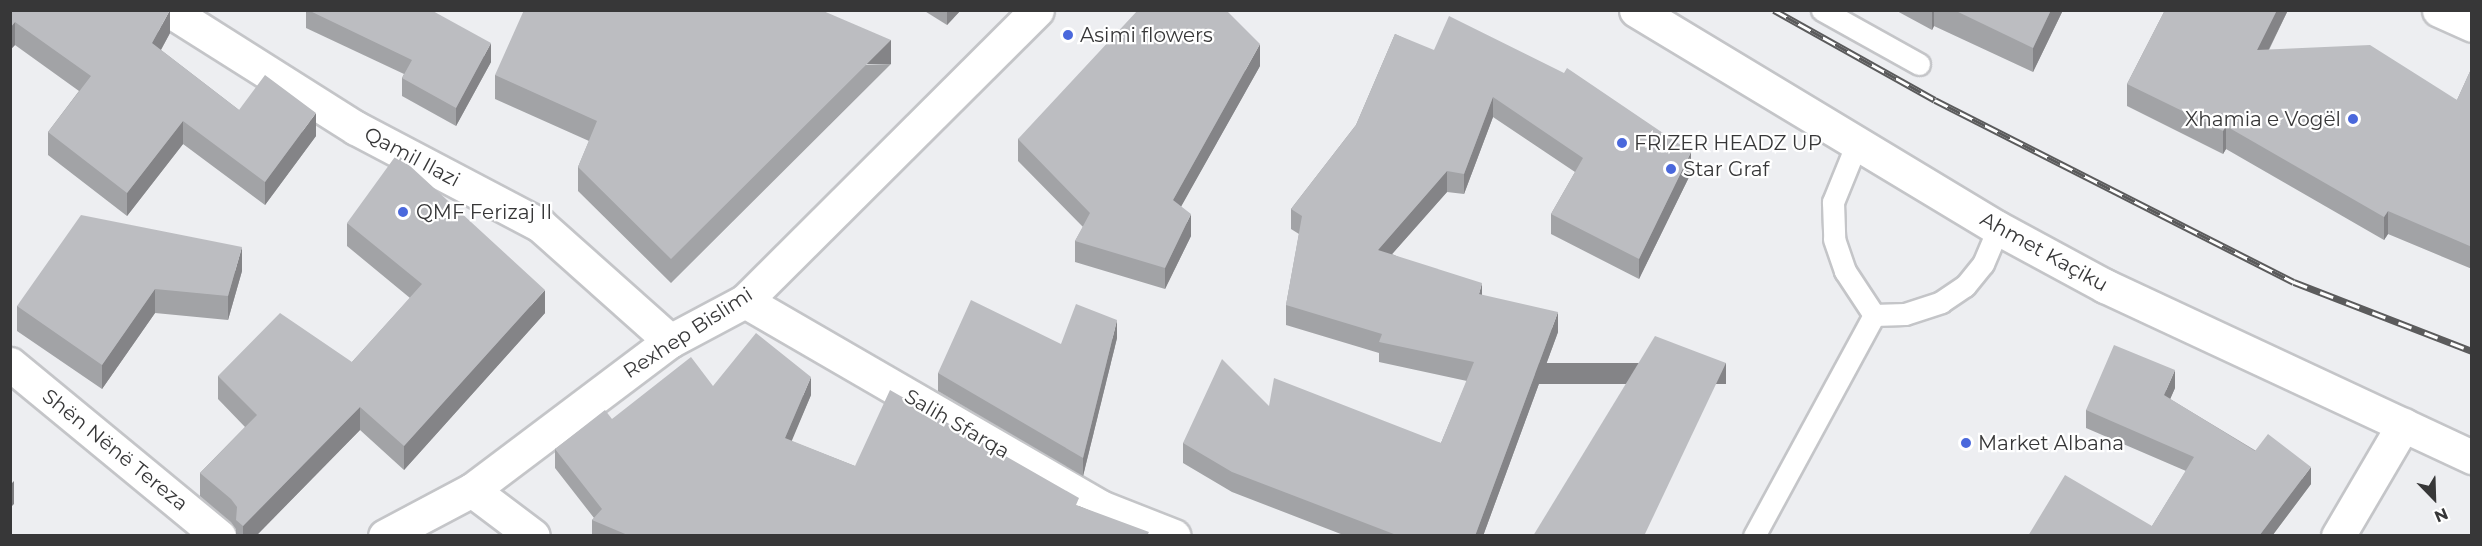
<!DOCTYPE html>
<html>
<head>
<meta charset="utf-8">
<style>
	body { margin:0 }
	#map { position:relative; width:2482px; height:546px; overflow:hidden; background:#edeef1; font-family:Montserrat,sans-serif }
	div>[style] { position:absolute }
	[style*='--x'] { left:calc(var(--x)*1px); top:calc(var(--y)*1px); width:calc(var(--w)*1px); rotate:calc(var(--a)*1deg) }
	.roads { filter:drop-shadow(2px 0 #c4c5c8) drop-shadow(-2px 0 #c4c5c8) drop-shadow(0 2px #c4c5c8) drop-shadow(0 -2px #c4c5c8) }
	.lane>* { height:21px; margin:-10.5px; padding:0 10.5px; transform-origin:10.5px; border-radius:10.5px; background:#fff }
	.street>* { height:33px; margin:-16.5px; padding:0 16.5px; transform-origin:16.5px; border-radius:16.5px; background:#fff }
	.primary>* { height:33px; margin:-16.5px; padding:0 16.5px; transform-origin:16.5px; border-radius:16.5px; background:#fff }
	.rail>* { height:7px; margin-top:-3.5px; transform-origin:0; background:repeating-linear-gradient(90deg,#fff 0 14px,#5b5b5c 0 28px); box-sizing:border-box; border-block:2px solid #5b5b5c }
	.wall>* { inset:0; background:#a2a3a6 }
	.shaded-wall>* { inset:0; background:#848487; transform-origin:0 0 }
	.building>* { inset:0; background:#bcbdc1 }
	.dots>* { width:16px; height:16px; translate:-50% -50%; box-sizing:border-box; border:3px solid #fff; border-radius:50% }
	span { translate:-50% -50%; white-space:nowrap; text-align:center; line-height:1.15; -webkit-text-stroke:4.5px #fff; paint-order:stroke }
	.poi-label { font-size:20px; color:#373738 }
	.left { translate:0 -50%; text-align:left }
	.right { translate:-100% -50%; text-align:right }
	.street-label { font-size:20px; color:#373738 }
	.frame { position:absolute; inset:0; border:12px solid #373738; pointer-events:none }
	.north { position:absolute; left:2404px; top:468px; width:60px; height:60px; -webkit-text-stroke:4px #fff; paint-order:stroke; rotate:157deg; font-size:16px; font-weight:700; line-height:24px; text-align:center; color:#373738 }
	.north::after { content:''; display:block; margin:auto; width:21px; height:27px; background:#373738; clip-path:polygon(50% 0,100% 100%,50% 72%,0 100%) }
</style>
</head>
<body>
<div id="map">
	<div class="roads">
		<div class="lane">
			<i style="--x:1822;--y:10;--w:111;--a:29.1"></i>
			<i style="--x:1857;--y:143;--w:64;--a:112.1"></i>
			<i style="--x:1833;--y:202;--w:37;--a:88"></i>
			<i style="--x:1834;--y:239;--w:34;--a:71"></i>
			<i style="--x:1845;--y:271;--w:53;--a:56.6"></i>
			<i style="--x:1874;--y:315;--w:31;--a:-2"></i>
			<i style="--x:1905;--y:314;--w:38;--a:-18"></i>
			<i style="--x:1941;--y:302;--w:29;--a:-34"></i>
			<i style="--x:1965;--y:286;--w:28;--a:-51"></i>
			<i style="--x:1983;--y:264;--w:39;--a:-67"></i>
			<i style="--x:1754;--y:536;--w:251;--a:-61.5"></i>
		</div>
		<div class="street">
			<i style="--x:169;--y:10;--w:221;--a:32.3"></i>
			<i style="--x:356;--y:128;--w:208;--a:27.8"></i>
			<i style="--x:540;--y:225;--w:174;--a:41.7"></i>
			<i style="--x:2439;--y:10;--w:36;--a:24"></i>
			<i style="--x:745;--y:301;--w:410;--a:30.1"></i>
			<i style="--x:1100;--y:507;--w:79;--a:21.4"></i>
			<i style="--x:10;--y:364;--w:271;--a:39.5"></i>
			<i style="--x:472;--y:490;--w:76;--a:37"></i>
			<i style="--x:2338;--y:536;--w:129;--a:-59.6"></i>
		</div>
		<div class="primary">
			<i style="--x:1636;--y:10;--w:423;--a:31.1"></i>
			<i style="--x:1998;--y:228;--w:122;--a:28.5"></i>
			<i style="--x:2105;--y:286;--w:405;--a:25"></i>
			<i style="--x:385;--y:536;--w:98;--a:-27.9"></i>
			<i style="--x:472;--y:490;--w:248;--a:-37"></i>
			<i style="--x:670;--y:341;--w:85;--a:-28.1"></i>
			<i style="--x:745;--y:301;--w:412;--a:-44.9"></i>
		</div>
	</div>
	<div class="rail">
		<i style="--x:1774;--y:10;--w:184;--a:29.2"></i>
		<i style="--x:1935;--y:100;--w:402;--a:26.9"></i>
		<i style="--x:2294;--y:282;--w:191;--a:21.2"></i>
	</div>
	<div class="wall">
		<i style="clip-path:polygon(10px 10px,170px 33px,161px 50px,239px 110px,316px 136px,265px 205px,183px 144px,127px 216px,48px 155px,48px 132px,79px 91px,15px 45px,10px 50px)"></i>
		<i style="clip-path:polygon(306px 10px,431px 10px,491px 62px,456px 126px,402px 96px,402px 78px,404px 74px,306px 28px)"></i>
		<i style="clip-path:polygon(923px 10px,961px 10px,947px 25px)"></i>
		<i style="clip-path:polygon(1895px 10px,2063px 10px,2033px 72px,1934px 26px,1932px 30px)"></i>
		<i style="clip-path:polygon(2165px 10px,2288px 10px,2269px 50px,2457px 100px,2472px 67px,2472px 269px,2388px 234px,2384px 240px,2226px 149px,2223px 154px,2127px 106px,2127px 84px)"></i>
		<i style="clip-path:polygon(1395px 34px,1691px 173px,1639px 279px,1551px 234px,1551px 214px,1575px 172px,1493px 117px,1464px 194px,1447px 192px,1392px 254px,1482px 295px,1558px 332px,1483px 536px,1346px 536px,1232px 492px,1183px 463px,1183px 443px,1269px 406px,1441px 443px,1467px 381px,1379px 362px,1379px 353px,1286px 325px,1286px 305px,1299px 234px,1291px 229px,1291px 209px,1356px 125px)"></i>
		<i style="clip-path:polygon(891px 64px,671px 283px,578px 191px,578px 167px,589px 141px,495px 99px,495px 75px)"></i>
		<i style="clip-path:polygon(1260px 66px,1181px 206px,1191px 236px,1165px 289px,1075px 262px,1075px 241px,1083px 227px,1018px 161px,1018px 139px)"></i>
		<i style="clip-path:polygon(347px 223px,545px 313px,404px 470px,360px 430px,256px 536px,236px 536px,236px 529px,231px 522px,200px 496px,200px 473px,245px 427px,218px 399px,218px 376px,352px 362px,410px 298px,347px 246px)"></i>
		<i style="clip-path:polygon(242px 271px,228px 320px,155px 313px,102px 389px,17px 331px,17px 306px)"></i>
		<i style="clip-path:polygon(1117px 338px,1083px 476px,938px 391px,938px 373px,1061px 344px)"></i>
		<i style="clip-path:polygon(2175px 388px,2170px 399px,2311px 484px,2272px 536px,2028px 536px,2152px 526px,2186px 471px,2086px 428px,2086px 410px)"></i>
		<i style="clip-path:polygon(811px 395px,791px 441px,855px 466px,1079px 506px,1149px 536px,592px 536px,592px 520px,594px 518px,555px 468px,555px 449px,612px 419px)"></i>
	</div>
	<div class="shaded-wall">
		<i style="clip-path:polygon(170px 10px,170px 33px,152px 66px,152px 43px)"></i>
		<i style="clip-path:polygon(947px 10px,961px 10px,947px 25px)"></i>
		<i style="clip-path:polygon(1932px 10px,1934px 10px,1934px 26px,1932px 30px)"></i>
		<i style="clip-path:polygon(2051px 10px,2063px 10px,2033px 72px,2033px 48px)"></i>
		<i style="clip-path:polygon(2277px 10px,2288px 10px,2257px 73px,2257px 50px)"></i>
		<i style="clip-path:polygon(15px 22px,15px 45px,10px 50px,10px 28px)"></i>
		<i style="left:891px;top:40px;width:24px;height:310px;rotate:90deg"></i>
		<i style="clip-path:polygon(491px 43px,491px 62px,456px 126px,456px 108px)"></i>
		<i style="clip-path:polygon(1260px 44px,1260px 66px,1173px 221px,1173px 200px)"></i>
		<i style="clip-path:polygon(1493px 97px,1493px 117px,1464px 194px,1464px 174px)"></i>
		<i style="clip-path:polygon(316px 113px,316px 136px,265px 205px,265px 182px)"></i>
		<i style="clip-path:polygon(183px 121px,183px 144px,127px 216px,127px 193px)"></i>
		<i style="clip-path:polygon(2226px 126px,2226px 149px,2223px 154px,2223px 131px)"></i>
		<i style="clip-path:polygon(1691px 152px,1691px 173px,1639px 279px,1639px 259px)"></i>
		<i style="clip-path:polygon(1447px 171px,1447px 192px,1378px 270px,1378px 250px)"></i>
		<i style="clip-path:polygon(2388px 211px,2388px 234px,2384px 240px,2384px 217px)"></i>
		<i style="clip-path:polygon(1191px 214px,1191px 236px,1165px 289px,1165px 268px)"></i>
		<i style="clip-path:polygon(242px 247px,242px 271px,228px 320px,228px 296px)"></i>
		<i style="clip-path:polygon(1482px 283px,1482px 303px,1479px 294px)"></i>
		<i style="clip-path:polygon(155px 289px,155px 313px,102px 389px,102px 365px)"></i>
		<i style="clip-path:polygon(545px 290px,545px 313px,404px 470px,404px 446px)"></i>
		<i style="clip-path:polygon(1558px 312px,1558px 332px,1483px 536px,1475px 536px)"></i>
		<i style="clip-path:polygon(1117px 320px,1117px 338px,1083px 476px,1083px 458px)"></i>
		<i style="left:1726px;top:363px;width:21px;height:191px;rotate:90deg"></i>
		<i style="clip-path:polygon(2175px 370px,2175px 388px,2164px 413px,2164px 395px)"></i>
		<i style="clip-path:polygon(811px 377px,811px 395px,785px 457px,785px 438px)"></i>
		<i style="clip-path:polygon(360px 407px,360px 430px,256px 536px,243px 536px,243px 526px)"></i>
		<i style="clip-path:polygon(2311px 467px,2311px 484px,2272px 536px,2259px 536px)"></i>
		<i style="clip-path:polygon(14px 481px,14px 504px,10px 508px,10px 485px)"></i>
	</div>
	<div class="building">
		<i style="clip-path:polygon(10px 10px,170px 10px,152px 43px,239px 110px,265px 75px,316px 113px,265px 182px,183px 121px,127px 193px,48px 132px,91px 76px,15px 22px,10px 28px)"></i>
		<i style="clip-path:polygon(308px 10px,431px 10px,491px 43px,456px 108px,402px 78px,412px 60px)"></i>
		<i style="clip-path:polygon(524px 10px,821px 10px,891px 40px,671px 259px,578px 167px,597px 121px,495px 75px)"></i>
		<i style="clip-path:polygon(1138px 10px,1226px 10px,1260px 44px,1173px 200px,1191px 214px,1165px 268px,1075px 241px,1090px 213px,1018px 139px)"></i>
		<i style="clip-path:polygon(1954px 10px,2051px 10px,2033px 48px)"></i>
		<i style="clip-path:polygon(2165px 10px,2277px 10px,2257px 50px,2370px 45px,2457px 100px,2472px 67px,2472px 247px,2388px 211px,2384px 217px,2226px 126px,2223px 131px,2127px 84px)"></i>
		<i style="clip-path:polygon(1449px 16px,1564px 73px,1567px 68px,1691px 152px,1639px 259px,1551px 214px,1583px 158px,1493px 97px,1464px 174px,1447px 171px,1378px 250px,1482px 283px,1479px 294px,1558px 312px,1475px 536px,1399px 536px,1232px 472px,1183px 443px,1222px 359px,1269px 406px,1274px 378px,1441px 443px,1474px 362px,1379px 342px,1382px 334px,1286px 305px,1302px 216px,1291px 209px,1356px 125px,1395px 34px,1434px 50px)"></i>
		<i style="clip-path:polygon(397px 154px,545px 290px,404px 446px,360px 407px,243px 526px,236px 520px,237px 507px,231px 499px,200px 473px,257px 415px,218px 376px,280px 313px,352px 362px,422px 284px,347px 223px)"></i>
		<i style="clip-path:polygon(81px 215px,242px 247px,228px 296px,155px 289px,102px 365px,17px 306px)"></i>
		<i style="clip-path:polygon(971px 300px,1061px 344px,1076px 304px,1117px 320px,1083px 458px,938px 373px)"></i>
		<i style="clip-path:polygon(756px 333px,811px 377px,785px 438px,855px 466px,890px 390px,1079px 498px,1076px 505px,1149px 532px,1147px 536px,630px 536px,592px 520px,602px 509px,555px 449px,605px 410px,612px 419px,691px 357px,713px 386px)"></i>
		<i style="clip-path:polygon(1655px 336px,1726px 363px,1644px 536px,1533px 536px)"></i>
		<i style="clip-path:polygon(2114px 345px,2175px 370px,2164px 395px,2255px 451px,2268px 434px,2311px 467px,2259px 536px,2028px 536px,2065px 475px,2152px 526px,2194px 457px,2086px 410px)"></i>
	</div>
	<div class="dots">
		<i style="left:1068px;top:35px;background:#4a68dc"></i>
		<i style="left:2353px;top:119px;background:#4a68dc"></i>
		<i style="left:1622px;top:143px;background:#4a68dc"></i>
		<i style="left:1671px;top:169px;background:#4a68dc"></i>
		<i style="left:403px;top:212px;background:#4a68dc"></i>
		<i style="left:1966px;top:443px;background:#4a68dc"></i>
	</div>
	<div class="poi-label">
		<span class="left" style="left:1080px;top:35px">Asimi flowers</span>
		<span class="right" style="left:2341px;top:119px">Xhamia e Vogël</span>
		<span class="left" style="left:1634px;top:143px">FRIZER HEADZ UP</span>
		<span class="left" style="left:1683px;top:169px">Star Graf</span>
		<span class="left" style="left:416px;top:212px">QMF Ferizaj II</span>
		<span class="left" style="left:1978px;top:443px">Market Albana</span>
	</div>
	<div class="street-label">
		<span style="left:412px;top:157px;rotate:28deg">Qamil Ilazi</span>
		<span style="left:2044px;top:252px;rotate:29deg">Ahmet Kaçiku</span>
		<span style="left:688px;top:333px;rotate:-33deg">Rexhep Bislimi</span>
		<span style="left:957px;top:424px;rotate:30deg">Salih Sfarqa</span>
		<span style="left:115px;top:450px;rotate:39deg">Shën Nënë Tereza</span>
	</div>
	<div class="frame"></div>
	<div class="north">N</div>
</div>
</body>
</html>
